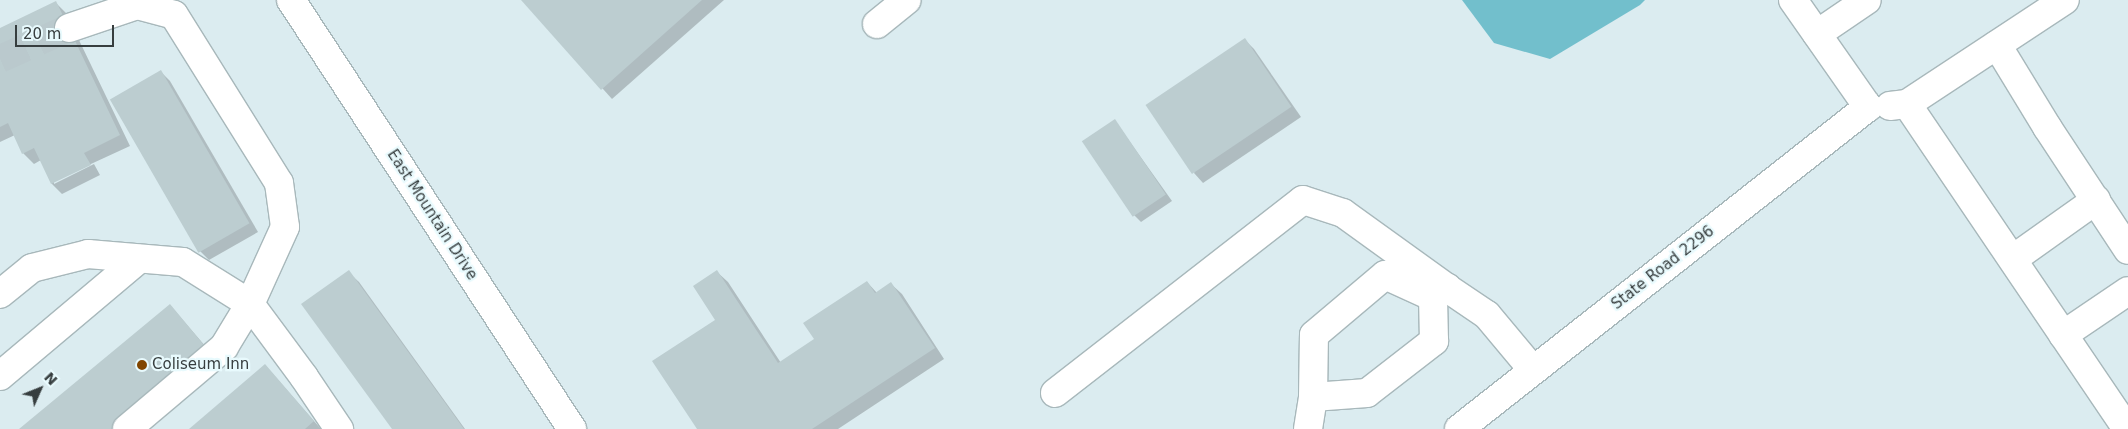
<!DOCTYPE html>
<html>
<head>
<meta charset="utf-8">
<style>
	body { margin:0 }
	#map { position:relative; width:2128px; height:429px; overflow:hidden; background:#dbecf0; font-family:"DejaVu Sans",sans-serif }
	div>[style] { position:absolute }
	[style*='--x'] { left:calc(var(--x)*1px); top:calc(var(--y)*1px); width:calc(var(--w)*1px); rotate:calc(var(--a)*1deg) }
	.forest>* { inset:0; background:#72bfcc }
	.shadow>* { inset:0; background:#0003 }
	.building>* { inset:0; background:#bccdd0; transform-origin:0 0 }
	.minor-tunnel>* { height:28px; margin-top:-14px; transform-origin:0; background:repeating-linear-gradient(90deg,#bac9cd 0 28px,transparent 0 42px) }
	.roads { filter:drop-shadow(1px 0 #a8b8bb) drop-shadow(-1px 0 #a8b8bb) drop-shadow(0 1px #a8b8bb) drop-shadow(0 -1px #a8b8bb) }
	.minor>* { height:28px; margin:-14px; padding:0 14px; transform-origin:14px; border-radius:14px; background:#fff }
	.dots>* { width:14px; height:14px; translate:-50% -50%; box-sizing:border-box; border:2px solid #e8fafd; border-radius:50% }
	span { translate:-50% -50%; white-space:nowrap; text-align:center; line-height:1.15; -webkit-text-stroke:4.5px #e8fafd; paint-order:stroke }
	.street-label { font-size:15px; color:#373e3f }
	.poi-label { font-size:15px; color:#373e3f }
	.left { translate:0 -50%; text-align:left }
	.north { position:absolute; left:15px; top:364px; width:50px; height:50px; -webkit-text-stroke:4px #e8fafd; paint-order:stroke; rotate:46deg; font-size:14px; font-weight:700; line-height:20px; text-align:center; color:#373e3f }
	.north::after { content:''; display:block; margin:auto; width:18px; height:22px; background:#373e3f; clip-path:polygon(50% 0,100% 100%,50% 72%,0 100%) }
	.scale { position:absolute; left:15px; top:25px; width:99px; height:22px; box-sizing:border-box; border:2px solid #373e3f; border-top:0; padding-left:6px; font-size:15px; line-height:18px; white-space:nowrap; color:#373e3f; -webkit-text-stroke:4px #e8fafd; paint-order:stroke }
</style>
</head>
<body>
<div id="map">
	<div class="forest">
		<i style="clip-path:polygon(1462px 0,1645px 0,1640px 5px,1550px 59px,1494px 43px)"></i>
	</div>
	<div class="shadow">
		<i style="clip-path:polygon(523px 0,724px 0,612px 99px)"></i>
		<i style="clip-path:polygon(56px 3px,66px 13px,130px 146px,54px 181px,54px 184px,94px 164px,100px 175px,62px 194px,52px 184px,41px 160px,34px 164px,23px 153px,15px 135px,0 142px,0 30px)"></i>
		<i style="clip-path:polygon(1245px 40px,1254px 49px,1301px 117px,1203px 183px,1194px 173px)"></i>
		<i style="clip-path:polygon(161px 72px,170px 81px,258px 232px,209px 260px,200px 251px)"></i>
		<i style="clip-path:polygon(1115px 121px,1172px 201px,1141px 222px,1134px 215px)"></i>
		<i style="clip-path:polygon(348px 272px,359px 282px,465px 429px,393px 429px)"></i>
		<i style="clip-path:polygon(717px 272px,728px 282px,781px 363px,816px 339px,867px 282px,877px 293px,891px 284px,902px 294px,944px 359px,838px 429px,698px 429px,716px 320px)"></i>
		<i style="clip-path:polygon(170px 305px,218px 361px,136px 429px,21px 429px)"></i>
		<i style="clip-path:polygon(265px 365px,321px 429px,191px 429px)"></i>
	</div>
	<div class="building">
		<i style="clip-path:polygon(521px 0,702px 0,601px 90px)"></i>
		<i style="clip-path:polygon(56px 1px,120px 135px,84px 153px,91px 165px,51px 184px,34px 148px,22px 154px,8px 123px,0 127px,0 28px)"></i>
		<i style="left:1245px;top:38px;width:83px;height:120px;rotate:56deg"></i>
		<i style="left:161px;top:70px;width:177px;height:59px;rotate:60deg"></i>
		<i style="left:1115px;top:119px;width:91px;height:40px;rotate:56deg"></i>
		<i style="clip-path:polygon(349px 270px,464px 429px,392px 429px,301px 304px)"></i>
		<i style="clip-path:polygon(717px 270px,778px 363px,814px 339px,803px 323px,867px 281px,875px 293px,891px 282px,935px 348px,812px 429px,697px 429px,652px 361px,715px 320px,693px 286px)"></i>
		<i style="clip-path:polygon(170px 304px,208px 350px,113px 429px,19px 429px)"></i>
		<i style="clip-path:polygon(265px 364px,314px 421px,305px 429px,189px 429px)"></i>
	</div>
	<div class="minor-tunnel">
		<i style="--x:0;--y:59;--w:76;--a:-24.2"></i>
	</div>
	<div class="roads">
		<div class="minor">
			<i style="--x:291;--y:0;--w:513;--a:56.77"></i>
			<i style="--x:1793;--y:0;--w:131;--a:55"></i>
			<i style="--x:877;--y:24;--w:38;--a:-39"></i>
			<i style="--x:69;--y:28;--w:72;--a:-18.7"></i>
			<i style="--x:137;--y:5;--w:38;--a:15"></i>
			<i style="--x:174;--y:15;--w:198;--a:58"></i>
			<i style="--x:279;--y:183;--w:44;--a:82.2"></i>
			<i style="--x:285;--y:227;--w:85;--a:114.4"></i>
			<i style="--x:250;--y:304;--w:50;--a:121.2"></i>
			<i style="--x:224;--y:347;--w:127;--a:139.8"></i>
			<i style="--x:1817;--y:34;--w:60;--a:-34.2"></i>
			<i style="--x:1997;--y:45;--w:96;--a:58.6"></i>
			<i style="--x:2047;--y:127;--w:147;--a:56.6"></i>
			<i style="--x:1907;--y:104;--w:392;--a:55.9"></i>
			<i style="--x:1890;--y:106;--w:17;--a:-7"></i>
			<i style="--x:1907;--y:104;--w:189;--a:-33.4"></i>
			<i style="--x:2013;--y:259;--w:102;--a:-35.4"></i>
			<i style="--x:0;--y:294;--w:41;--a:-39.1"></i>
			<i style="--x:32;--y:268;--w:58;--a:-14"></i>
			<i style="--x:88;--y:254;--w:95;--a:4.8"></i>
			<i style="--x:183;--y:262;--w:79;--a:32.1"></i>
			<i style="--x:250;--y:304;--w:91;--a:53.5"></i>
			<i style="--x:304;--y:377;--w:63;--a:56.1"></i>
			<i style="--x:1433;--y:297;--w:17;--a:-33"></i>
			<i style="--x:1447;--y:288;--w:48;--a:34"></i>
			<i style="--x:1487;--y:315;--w:72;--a:50.1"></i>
			<i style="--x:2063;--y:335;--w:78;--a:-34.1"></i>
			<i style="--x:0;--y:376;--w:182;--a:-40.1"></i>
			<i style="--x:1055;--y:393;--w:314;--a:-37.9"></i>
			<i style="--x:1303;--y:200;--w:42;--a:18"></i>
			<i style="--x:1343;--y:213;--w:128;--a:35.8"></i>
			<i style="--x:1313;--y:397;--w:54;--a:-4.2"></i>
			<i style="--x:1367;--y:393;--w:85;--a:-37.8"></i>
			<i style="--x:1434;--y:341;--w:44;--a:-91.3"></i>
			<i style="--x:1308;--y:429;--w:32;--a:-81"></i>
			<i style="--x:1313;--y:397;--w:62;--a:-89.1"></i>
			<i style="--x:1314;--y:335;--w:93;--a:-40.2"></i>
			<i style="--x:1385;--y:275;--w:53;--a:24.6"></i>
			<i style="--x:1459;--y:429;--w:521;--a:-38.21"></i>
		</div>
	</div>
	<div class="dots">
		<i style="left:142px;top:365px;background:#814500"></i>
	</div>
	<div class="street-label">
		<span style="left:432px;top:215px;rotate:57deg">East Mountain Drive</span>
		<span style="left:1663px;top:268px;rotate:-38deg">State Road 2296</span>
	</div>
	<div class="poi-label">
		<span class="left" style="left:152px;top:365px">Coliseum Inn</span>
	</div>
	<div class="north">N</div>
	<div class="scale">20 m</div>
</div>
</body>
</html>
